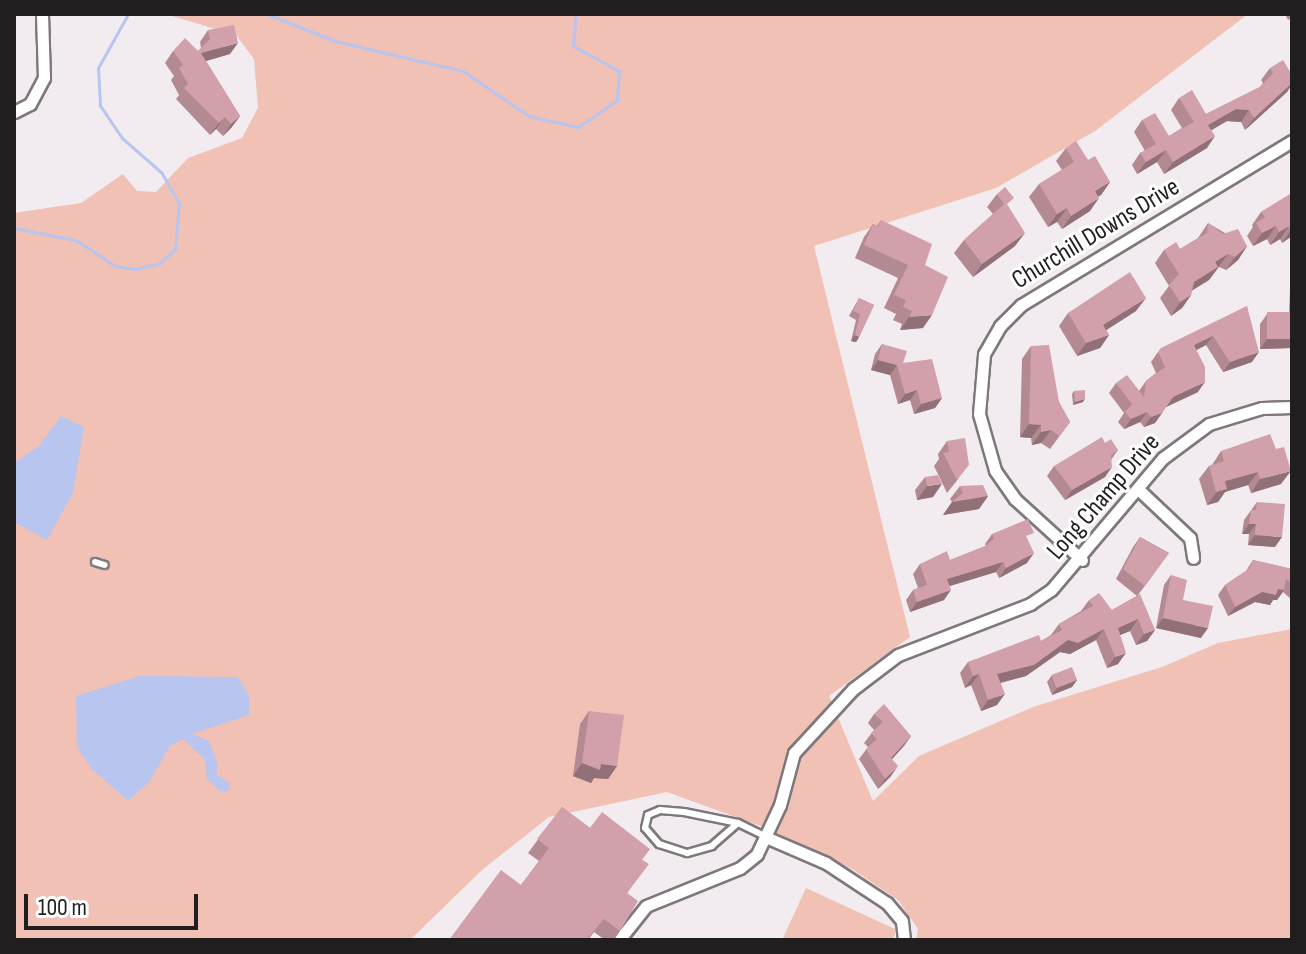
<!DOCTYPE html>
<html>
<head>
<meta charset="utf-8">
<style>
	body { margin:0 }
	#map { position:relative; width:1306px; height:954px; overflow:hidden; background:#f2ecf0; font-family:"Sofia Sans Condensed",sans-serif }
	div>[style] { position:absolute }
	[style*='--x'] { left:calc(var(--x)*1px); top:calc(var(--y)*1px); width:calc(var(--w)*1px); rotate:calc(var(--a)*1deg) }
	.green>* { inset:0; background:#f0c1b4 }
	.water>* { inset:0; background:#b8c5ef }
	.stream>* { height:3px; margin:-1.5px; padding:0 1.5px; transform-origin:1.5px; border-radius:1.5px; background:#b8c5ef }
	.roads { filter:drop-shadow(2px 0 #7e787c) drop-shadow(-2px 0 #7e787c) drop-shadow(0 2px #7e787c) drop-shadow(0 -2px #7e787c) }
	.lane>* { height:6px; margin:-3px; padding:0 3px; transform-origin:3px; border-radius:3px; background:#fff }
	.street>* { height:11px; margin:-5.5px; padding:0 5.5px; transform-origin:5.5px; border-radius:5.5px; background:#fff }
	.wall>* { inset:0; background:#b48a92 }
	.shaded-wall>* { inset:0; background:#927077 }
	.building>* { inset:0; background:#d1a0aa; transform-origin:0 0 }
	span { translate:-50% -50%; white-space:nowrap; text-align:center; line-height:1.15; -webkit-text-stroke:6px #fff; paint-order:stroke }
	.street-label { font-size:26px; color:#201e1f }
	.frame { position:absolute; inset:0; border:16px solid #201e1f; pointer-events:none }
	.scale { position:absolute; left:24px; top:894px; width:174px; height:36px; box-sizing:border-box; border:4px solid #201e1f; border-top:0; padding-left:10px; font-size:24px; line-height:28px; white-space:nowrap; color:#201e1f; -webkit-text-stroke:6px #fff; paint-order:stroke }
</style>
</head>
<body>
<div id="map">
	<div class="green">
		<i style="clip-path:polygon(165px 14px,1248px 14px,1095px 131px,996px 188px,814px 246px,910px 637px,829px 696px,873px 801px,919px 756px,1033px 707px,1162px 667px,1218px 643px,1292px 629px,1292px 940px,916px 940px,918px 929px,898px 900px,852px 869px,766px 828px,667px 792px,549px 817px,482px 870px,410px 940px,14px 940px,14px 213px,81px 203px,123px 174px,137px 191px,156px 192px,188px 158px,242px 138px,258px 108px,254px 59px,236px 35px)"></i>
		<i style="clip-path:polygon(806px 888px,897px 930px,892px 940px,782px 940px)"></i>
	</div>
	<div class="water">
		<i style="clip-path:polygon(61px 416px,84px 427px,73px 493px,47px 540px,14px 522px,14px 463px,39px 446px)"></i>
		<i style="clip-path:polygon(140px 676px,238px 677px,249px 696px,249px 715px,192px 734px,209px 741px,218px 765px,216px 774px,230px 784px,229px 790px,221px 792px,207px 779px,205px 760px,183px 739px,170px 746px,149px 782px,128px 801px,92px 769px,77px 747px,76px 696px)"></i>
	</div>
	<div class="stream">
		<i style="--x:267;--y:14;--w:73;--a:21.7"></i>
		<i style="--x:335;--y:41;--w:131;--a:13.2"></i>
		<i style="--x:463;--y:71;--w:80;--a:34.3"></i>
		<i style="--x:529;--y:116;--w:50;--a:12.7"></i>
		<i style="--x:578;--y:127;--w:47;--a:-34.7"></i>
		<i style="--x:617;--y:100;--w:29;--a:-86"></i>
		<i style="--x:619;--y:71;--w:52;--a:-151.5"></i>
		<i style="--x:573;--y:46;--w:32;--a:-85"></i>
		<i style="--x:14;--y:228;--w:63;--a:11"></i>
		<i style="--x:76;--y:240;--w:47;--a:33.7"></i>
		<i style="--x:115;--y:266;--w:21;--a:8"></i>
		<i style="--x:136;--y:269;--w:25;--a:-14"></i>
		<i style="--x:160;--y:263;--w:21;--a:-43"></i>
		<i style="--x:175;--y:249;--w:46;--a:-85"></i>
		<i style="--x:179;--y:203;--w:34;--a:-120"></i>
		<i style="--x:162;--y:173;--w:53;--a:-138.8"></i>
		<i style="--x:122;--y:138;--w:40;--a:-124"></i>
		<i style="--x:100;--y:105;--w:37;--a:-93"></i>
		<i style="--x:98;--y:68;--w:62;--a:-60.9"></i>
	</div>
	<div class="roads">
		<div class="lane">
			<i style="--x:95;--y:562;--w:10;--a:17"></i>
			<i style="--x:738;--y:823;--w:35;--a:139"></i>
			<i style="--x:712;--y:846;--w:26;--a:164"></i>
			<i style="--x:687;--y:853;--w:29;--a:-162"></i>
			<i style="--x:659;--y:844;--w:21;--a:-131"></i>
			<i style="--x:645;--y:828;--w:13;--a:-77"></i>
			<i style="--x:648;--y:815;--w:13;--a:-23"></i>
			<i style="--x:660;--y:810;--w:24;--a:5"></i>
			<i style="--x:684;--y:812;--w:55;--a:11.5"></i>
			<i style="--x:738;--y:823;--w:30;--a:26"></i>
		</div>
		<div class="street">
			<i style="--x:14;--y:112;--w:18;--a:-27"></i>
			<i style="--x:30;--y:104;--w:30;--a:-62"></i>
			<i style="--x:44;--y:78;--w:64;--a:-91.8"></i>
			<i style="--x:1138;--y:489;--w:71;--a:43.3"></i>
			<i style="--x:1190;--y:538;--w:20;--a:81"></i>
			<i style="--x:1082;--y:560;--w:91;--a:-137.7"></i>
			<i style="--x:1015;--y:499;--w:35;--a:-125"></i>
			<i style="--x:995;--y:470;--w:58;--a:-105.9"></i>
			<i style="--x:979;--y:414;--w:60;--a:-85.2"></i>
			<i style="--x:984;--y:354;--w:32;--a:-60"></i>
			<i style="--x:1000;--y:326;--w:30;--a:-45"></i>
			<i style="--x:1021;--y:305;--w:317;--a:-31.2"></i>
			<i style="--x:768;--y:838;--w:63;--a:23.3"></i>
			<i style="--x:826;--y:863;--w:73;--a:33.3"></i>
			<i style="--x:887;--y:903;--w:23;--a:50"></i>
			<i style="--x:902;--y:921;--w:19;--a:84"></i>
			<i style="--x:619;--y:940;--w:43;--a:-51.5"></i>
			<i style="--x:646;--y:906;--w:101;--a:-22"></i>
			<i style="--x:740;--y:868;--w:22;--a:-39"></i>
			<i style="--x:757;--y:854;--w:54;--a:-64.9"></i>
			<i style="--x:780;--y:805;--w:54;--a:-74.9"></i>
			<i style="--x:794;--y:753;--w:87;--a:-47.3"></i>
			<i style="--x:853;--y:689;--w:56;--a:-37.1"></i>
			<i style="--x:898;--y:655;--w:142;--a:-21.1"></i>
			<i style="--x:1030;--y:604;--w:25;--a:-34"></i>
			<i style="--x:1051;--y:590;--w:173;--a:-49.7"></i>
			<i style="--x:1163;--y:458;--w:57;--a:-36.5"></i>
			<i style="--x:1209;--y:424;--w:55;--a:-16.8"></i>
			<i style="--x:1262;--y:408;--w:30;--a:-2"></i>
		</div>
	</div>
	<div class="wall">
		<i style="clip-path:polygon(1285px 14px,1292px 14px,1292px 18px,1288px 20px)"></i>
		<i style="clip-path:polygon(208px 30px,230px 54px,206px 61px,240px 116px,231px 128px,223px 136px,216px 129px,210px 135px,176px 99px,179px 95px,171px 80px,174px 76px,165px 63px,173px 51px,198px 51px,201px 48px,200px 42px)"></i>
		<i style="clip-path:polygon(1270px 68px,1292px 75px,1292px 85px,1287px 92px,1245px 130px,1241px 122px,1227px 121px,1211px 130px,1207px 148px,1164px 174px,1157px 162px,1137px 174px,1132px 165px,1140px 153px,1145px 151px,1134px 132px,1142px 120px,1169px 136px,1182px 128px,1171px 110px,1179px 98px,1206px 114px,1260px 87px,1263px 83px,1261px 80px)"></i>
		<i style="clip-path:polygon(1066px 148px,1088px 160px,1110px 182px,1101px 195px,1098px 196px,1090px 211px,1062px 229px,1057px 222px,1048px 227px,1029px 197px,1039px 184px,1062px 170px,1056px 161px)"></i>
		<i style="clip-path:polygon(1292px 193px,1292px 236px,1282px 243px,1280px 239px,1270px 245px,1267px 239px,1253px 246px,1247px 236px,1253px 227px,1252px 225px,1261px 212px)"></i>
		<i style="clip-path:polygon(997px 194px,1008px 207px,1015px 246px,973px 277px,954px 253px,964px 240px,993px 214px,987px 207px)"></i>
		<i style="clip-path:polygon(881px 220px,925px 265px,923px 328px,900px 330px,902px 324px,893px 320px,896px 314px,884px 308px,898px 278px,855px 258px,864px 237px,873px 224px,877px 226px)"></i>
		<i style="clip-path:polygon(1208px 223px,1247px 246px,1238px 260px,1226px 270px,1219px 267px,1209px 280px,1192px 290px,1191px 295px,1182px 308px,1171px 316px,1160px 298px,1169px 286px,1155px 263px,1164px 250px,1180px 249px,1198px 238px)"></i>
		<i style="clip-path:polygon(1292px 286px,1292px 348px,1260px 349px,1260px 324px,1267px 314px,1289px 313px,1290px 289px)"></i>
		<i style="clip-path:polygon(859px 298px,874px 305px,859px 337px,856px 342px,851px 341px,856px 320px,849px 316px)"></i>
		<i style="clip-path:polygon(1247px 306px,1252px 362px,1223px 372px,1206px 345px,1196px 350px,1198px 392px,1166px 407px,1155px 423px,1144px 427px,1140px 422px,1124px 429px,1118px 422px,1124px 413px,1109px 393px,1116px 383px,1139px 391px,1146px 381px,1156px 373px,1151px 362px,1158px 352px)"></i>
		<i style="clip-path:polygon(1136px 311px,1106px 330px,1109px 335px,1100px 348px,1077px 356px,1059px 326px,1068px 313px)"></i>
		<i style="clip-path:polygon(882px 344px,942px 398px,935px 408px,914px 414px,910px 400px,898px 404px,890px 375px,871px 370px,875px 354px)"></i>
		<i style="clip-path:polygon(1031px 346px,1059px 402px,1070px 422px,1050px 449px,1041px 443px,1032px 445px,1031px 438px,1020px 437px,1022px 359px)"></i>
		<i style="clip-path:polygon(1074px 391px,1083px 402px,1073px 405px,1072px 394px)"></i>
		<i style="clip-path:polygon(947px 441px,959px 478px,947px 493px,934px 466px,939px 459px,938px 454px)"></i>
		<i style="clip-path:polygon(1105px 443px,1118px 450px,1111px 460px,1105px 477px,1065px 500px,1047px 476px,1054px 466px)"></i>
		<i style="clip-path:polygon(1221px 451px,1281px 484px,1251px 493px,1248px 485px,1225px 492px,1218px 502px,1207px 505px,1199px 479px,1209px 466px,1212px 465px)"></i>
		<i style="clip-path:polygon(925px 477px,933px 497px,917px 500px,915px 490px)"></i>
		<i style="clip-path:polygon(960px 486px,988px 496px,979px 509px,943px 515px,952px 502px,950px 499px)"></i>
		<i style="clip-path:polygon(1257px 502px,1275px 547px,1248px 545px,1249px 534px,1242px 534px,1244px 520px)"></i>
		<i style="clip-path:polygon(992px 534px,1028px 541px,1027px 563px,999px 578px,996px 572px,949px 586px,944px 600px,910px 612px,906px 600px,913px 590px,918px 588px,913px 574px,920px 564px,950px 560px,986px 546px,985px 544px)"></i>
		<i style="clip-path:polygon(1140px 537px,1169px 553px,1138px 595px,1155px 630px,1147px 641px,1136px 645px,1130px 631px,1120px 635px,1118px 664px,1107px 668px,1096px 640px,1070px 654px,1060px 652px,1026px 676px,1001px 683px,997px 705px,981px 711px,971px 685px,965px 688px,960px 673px,968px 662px,1041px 641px,1051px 635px,1059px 624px,1081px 611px,1089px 600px,1112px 610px,1137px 596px,1116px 579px,1133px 547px)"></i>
		<i style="clip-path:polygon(1253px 560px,1292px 569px,1292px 600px,1283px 592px,1277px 600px,1273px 600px,1270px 605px,1255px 602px,1228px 616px,1218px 595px,1225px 585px,1246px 571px)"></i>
		<i style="clip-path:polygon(1171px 575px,1183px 600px,1201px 638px,1156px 628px,1164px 585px)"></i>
		<i style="clip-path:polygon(1052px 675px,1077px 680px,1072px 687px,1052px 695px,1047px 682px)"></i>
		<i style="clip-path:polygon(589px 711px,617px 766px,608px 779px,594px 778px,591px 783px,573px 776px,580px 724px)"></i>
		<i style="clip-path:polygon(874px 714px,911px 736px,892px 759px,891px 776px,878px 789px,859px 759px,868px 747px,864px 743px,874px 730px,868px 723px)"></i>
		<i style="clip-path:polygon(562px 807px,590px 828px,642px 860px,627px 894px,620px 931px,614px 940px,605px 940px,594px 932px,588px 940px,449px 940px,521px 885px,539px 861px,528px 853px)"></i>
	</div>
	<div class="shaded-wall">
		<i style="clip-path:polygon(238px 43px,230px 54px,192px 65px,201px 53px)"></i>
		<i style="clip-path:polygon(1292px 83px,1287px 92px,1245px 130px,1254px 118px)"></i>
		<i style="clip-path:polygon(1236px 109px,1249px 110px,1241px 122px,1227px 121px,1200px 137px,1208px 125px)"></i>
		<i style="clip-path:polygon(240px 116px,231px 128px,223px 136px,231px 124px)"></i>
		<i style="clip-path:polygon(225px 117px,216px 129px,210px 135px,219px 123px)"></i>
		<i style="clip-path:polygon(1215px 136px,1207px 148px,1164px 174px,1173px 162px)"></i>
		<i style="clip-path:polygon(1166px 150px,1157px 162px,1137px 174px,1146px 162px)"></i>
		<i style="clip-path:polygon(1110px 182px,1101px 195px,1086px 204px,1095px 191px)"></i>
		<i style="clip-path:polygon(1099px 198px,1090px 211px,1062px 229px,1071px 216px)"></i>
		<i style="clip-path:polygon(1067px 208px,1057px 222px,1048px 227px,1057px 214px)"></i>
		<i style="clip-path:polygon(1276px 226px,1267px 239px,1253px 246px,1262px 233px)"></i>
		<i style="clip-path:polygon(1289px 226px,1280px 239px,1270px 245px,1279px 232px)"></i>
		<i style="clip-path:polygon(1292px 229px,1292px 236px,1282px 243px,1291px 230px)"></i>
		<i style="clip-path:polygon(1025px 233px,1015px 246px,973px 277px,982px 264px)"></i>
		<i style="clip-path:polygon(1247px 246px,1238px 260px,1226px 270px,1235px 257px)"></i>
		<i style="clip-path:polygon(1228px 254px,1209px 280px,1185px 295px,1194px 282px,1215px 262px)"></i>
		<i style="clip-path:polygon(1191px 295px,1182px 308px,1171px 316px,1180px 302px)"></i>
		<i style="clip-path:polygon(1146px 298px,1136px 311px,1094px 338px,1103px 325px)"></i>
		<i style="clip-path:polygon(932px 315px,923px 328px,900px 330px,909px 317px)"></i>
		<i style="clip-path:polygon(855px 335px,859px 337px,856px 342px,851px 341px)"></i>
		<i style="clip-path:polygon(1109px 335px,1100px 348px,1077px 356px,1086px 343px)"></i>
		<i style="clip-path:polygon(1213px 336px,1206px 345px,1187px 355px,1194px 345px)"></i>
		<i style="clip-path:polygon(1267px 339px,1292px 339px,1292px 348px,1260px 349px)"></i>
		<i style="clip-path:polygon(1259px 352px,1252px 362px,1223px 372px,1230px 362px)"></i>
		<i style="clip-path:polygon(878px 360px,897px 365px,890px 375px,871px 370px)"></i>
		<i style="clip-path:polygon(1205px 382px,1198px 392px,1166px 407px,1173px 397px)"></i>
		<i style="clip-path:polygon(917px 390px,910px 400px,898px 404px,905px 394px)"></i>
		<i style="clip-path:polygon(942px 398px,935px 408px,914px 414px,921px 404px)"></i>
		<i style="clip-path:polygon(1085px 399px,1083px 402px,1073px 405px,1075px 402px)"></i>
		<i style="clip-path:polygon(1147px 412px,1140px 422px,1124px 429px,1131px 419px)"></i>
		<i style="clip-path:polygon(1162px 413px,1155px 423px,1144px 427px,1151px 417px)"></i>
		<i style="clip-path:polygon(1029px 424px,1041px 425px,1031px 438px,1020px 437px)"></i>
		<i style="clip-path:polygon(1051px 430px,1041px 443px,1032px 445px,1041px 432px)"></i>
		<i style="clip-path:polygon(1112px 467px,1105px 477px,1065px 500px,1072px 490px)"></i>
		<i style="clip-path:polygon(1291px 471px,1281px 484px,1251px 493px,1260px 479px)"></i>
		<i style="clip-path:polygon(1258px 472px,1248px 485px,1225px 492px,1218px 502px,1207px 505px,1225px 481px)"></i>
		<i style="clip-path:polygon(942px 484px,933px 497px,917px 500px,927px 486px)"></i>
		<i style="clip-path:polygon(988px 496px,979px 509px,943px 515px,952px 502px)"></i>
		<i style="clip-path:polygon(1249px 524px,1256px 524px,1249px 534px,1242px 534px)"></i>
		<i style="clip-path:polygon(1255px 535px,1282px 537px,1275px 547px,1248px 545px)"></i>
		<i style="clip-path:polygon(1034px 553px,1027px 563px,999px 578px,1006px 568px)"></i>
		<i style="clip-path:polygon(1003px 562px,996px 572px,940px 589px,947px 579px)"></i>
		<i style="clip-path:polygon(1278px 589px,1284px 590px,1277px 600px,1273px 600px,1270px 605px,1255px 602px,1228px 616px,1235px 607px,1262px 592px)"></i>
		<i style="clip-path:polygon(951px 590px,944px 600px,910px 612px,917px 602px)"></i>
		<i style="clip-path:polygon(1163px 618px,1208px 628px,1201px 638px,1156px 628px)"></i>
		<i style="clip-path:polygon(1138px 619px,1130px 631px,1110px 639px,1118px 628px)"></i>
		<i style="clip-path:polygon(1104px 629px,1096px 640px,1070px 654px,1060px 652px,1026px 676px,990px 685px,997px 674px,1068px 640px)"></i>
		<i style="clip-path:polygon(1155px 630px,1147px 641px,1136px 645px,1144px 634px)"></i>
		<i style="clip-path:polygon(1126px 653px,1118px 664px,1107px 668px,1115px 657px)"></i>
		<i style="clip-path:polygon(979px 674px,971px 685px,965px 688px,973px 676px)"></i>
		<i style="clip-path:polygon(1077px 680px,1072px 687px,1052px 695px,1057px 688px)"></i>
		<i style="clip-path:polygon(1005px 694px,997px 705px,981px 711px,988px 700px)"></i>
		<i style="clip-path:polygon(911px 736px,904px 746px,884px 768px,891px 758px)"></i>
		<i style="clip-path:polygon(582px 763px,601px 764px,617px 766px,608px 779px,594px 778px,591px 783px,573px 776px)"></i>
		<i style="clip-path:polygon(898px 766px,891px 776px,878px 789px,885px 779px)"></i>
	</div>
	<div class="building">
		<i style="clip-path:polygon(234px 25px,238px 43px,201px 53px,240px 116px,231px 124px,225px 117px,219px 123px,184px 88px,188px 84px,179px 68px,183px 65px,173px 51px,185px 38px,198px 51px,210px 39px,208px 30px)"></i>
		<i style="clip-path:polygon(1283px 60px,1292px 75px,1292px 83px,1254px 118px,1249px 110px,1236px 109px,1208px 125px,1215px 136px,1173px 162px,1166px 150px,1146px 162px,1140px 153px,1156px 144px,1142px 120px,1155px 113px,1169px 136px,1194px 122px,1179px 98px,1192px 90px,1206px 114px,1260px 87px,1273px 73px,1270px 68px)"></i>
		<i style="clip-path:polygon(1076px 141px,1088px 160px,1095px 156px,1110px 182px,1095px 191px,1099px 198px,1071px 216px,1067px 208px,1057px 214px,1039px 184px,1074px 162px,1066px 148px)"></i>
		<i style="clip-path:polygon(1005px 187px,1014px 198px,1007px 204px,1025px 233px,982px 264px,964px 240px,1004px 204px,997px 194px)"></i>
		<i style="clip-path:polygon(1292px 193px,1292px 229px,1291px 230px,1289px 226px,1279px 232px,1276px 226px,1262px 233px,1256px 223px,1265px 217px,1261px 212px)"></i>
		<i style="clip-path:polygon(881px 220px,932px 244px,925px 265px,948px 277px,932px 315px,909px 317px,912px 311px,903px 307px,906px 300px,894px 295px,908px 265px,864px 245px,873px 224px,878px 227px)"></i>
		<i style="clip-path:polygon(1208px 223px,1223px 234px,1238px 229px,1247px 246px,1235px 257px,1228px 254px,1215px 262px,1218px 267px,1194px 282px,1191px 295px,1180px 302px,1169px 285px,1179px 274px,1164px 250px,1176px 242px,1180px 249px,1207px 233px)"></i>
		<i style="clip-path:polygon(1130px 272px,1146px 298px,1103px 325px,1109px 335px,1086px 343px,1068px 313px)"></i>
		<i style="clip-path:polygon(859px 298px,874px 305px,859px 337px,855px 335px,860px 314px,853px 311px)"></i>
		<i style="clip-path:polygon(1247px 306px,1259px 352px,1230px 362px,1213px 336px,1194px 345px,1205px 367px,1205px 382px,1173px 397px,1162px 413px,1151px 417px,1147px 412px,1131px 419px,1125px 412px,1132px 404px,1116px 383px,1127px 375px,1144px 397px,1146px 381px,1165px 367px,1158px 352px,1161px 348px)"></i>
		<i style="left:1292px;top:312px;width:27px;height:25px;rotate:90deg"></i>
		<i style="clip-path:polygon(882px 344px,907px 351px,903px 363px,932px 359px,942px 398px,921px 404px,917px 390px,905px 394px,897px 365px,878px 360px)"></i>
		<i style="clip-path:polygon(1049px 345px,1059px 402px,1070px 422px,1059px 436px,1051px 430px,1041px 432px,1041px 425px,1029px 424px,1031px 346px)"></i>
		<i style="clip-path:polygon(1085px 390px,1085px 399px,1075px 402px,1074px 391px)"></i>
		<i style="clip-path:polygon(1270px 434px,1276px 449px,1284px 447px,1291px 471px,1260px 479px,1258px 472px,1225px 481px,1227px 489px,1216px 492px,1209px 466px,1224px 461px,1221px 451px)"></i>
		<i style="clip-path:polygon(1102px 437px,1105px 443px,1111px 439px,1118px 450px,1111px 455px,1112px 467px,1072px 490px,1054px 466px)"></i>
		<i style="clip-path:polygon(965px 438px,969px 465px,957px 480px,943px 453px,949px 452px,947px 441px)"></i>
		<i style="clip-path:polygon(938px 475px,942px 484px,927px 486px,925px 477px)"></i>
		<i style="clip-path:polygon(983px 485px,988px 496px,952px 502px,963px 493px,960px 486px)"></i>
		<i style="clip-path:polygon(1257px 502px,1285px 504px,1282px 537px,1255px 535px,1256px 524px,1249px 524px,1251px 510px,1256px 510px)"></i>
		<i style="clip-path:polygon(1028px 519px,1034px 533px,1026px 536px,1034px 553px,1006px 568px,1003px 562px,947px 579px,951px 590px,917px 602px,913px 590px,927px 585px,920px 564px,947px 551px,950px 560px,985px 546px,994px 539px,992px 534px)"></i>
		<i style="clip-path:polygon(1140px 537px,1169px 553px,1145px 586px,1123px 569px)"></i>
		<i style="clip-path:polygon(1253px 560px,1292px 569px,1292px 584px,1286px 579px,1284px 590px,1278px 589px,1276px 595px,1262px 592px,1235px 607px,1225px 585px,1250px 568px)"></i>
		<i style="clip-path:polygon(1171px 575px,1187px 580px,1183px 600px,1213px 606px,1208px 628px,1163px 618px)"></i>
		<i style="clip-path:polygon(1099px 593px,1112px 610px,1140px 594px,1155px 630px,1144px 634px,1138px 619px,1118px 628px,1126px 653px,1115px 657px,1104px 629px,1078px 643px,1068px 640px,1034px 665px,997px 674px,1005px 694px,988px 700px,979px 674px,973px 676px,968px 662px,1039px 635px,1041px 641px,1062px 630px,1059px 624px,1093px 606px,1089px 600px)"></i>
		<i style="left:1072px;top:667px;width:14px;height:22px;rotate:69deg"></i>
		<i style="clip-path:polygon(884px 704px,911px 736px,891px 758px,898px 766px,885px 779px,866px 749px,877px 739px,871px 733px,883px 722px,874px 714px)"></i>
		<i style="clip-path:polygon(589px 711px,624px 715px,617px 766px,601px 764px,600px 770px,582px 763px)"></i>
		<i style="clip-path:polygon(562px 807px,590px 828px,602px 812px,650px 849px,642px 860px,649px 864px,627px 893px,638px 901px,620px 931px,604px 919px,586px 940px,449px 940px,501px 870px,521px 885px,549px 848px,537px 839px)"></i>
	</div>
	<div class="street-label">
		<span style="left:1096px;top:234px;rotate:-31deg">Churchill Downs Drive</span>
		<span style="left:1104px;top:497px;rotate:-49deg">Long Champ Drive</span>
	</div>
	<div class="frame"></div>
	<div class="scale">100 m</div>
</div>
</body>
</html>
